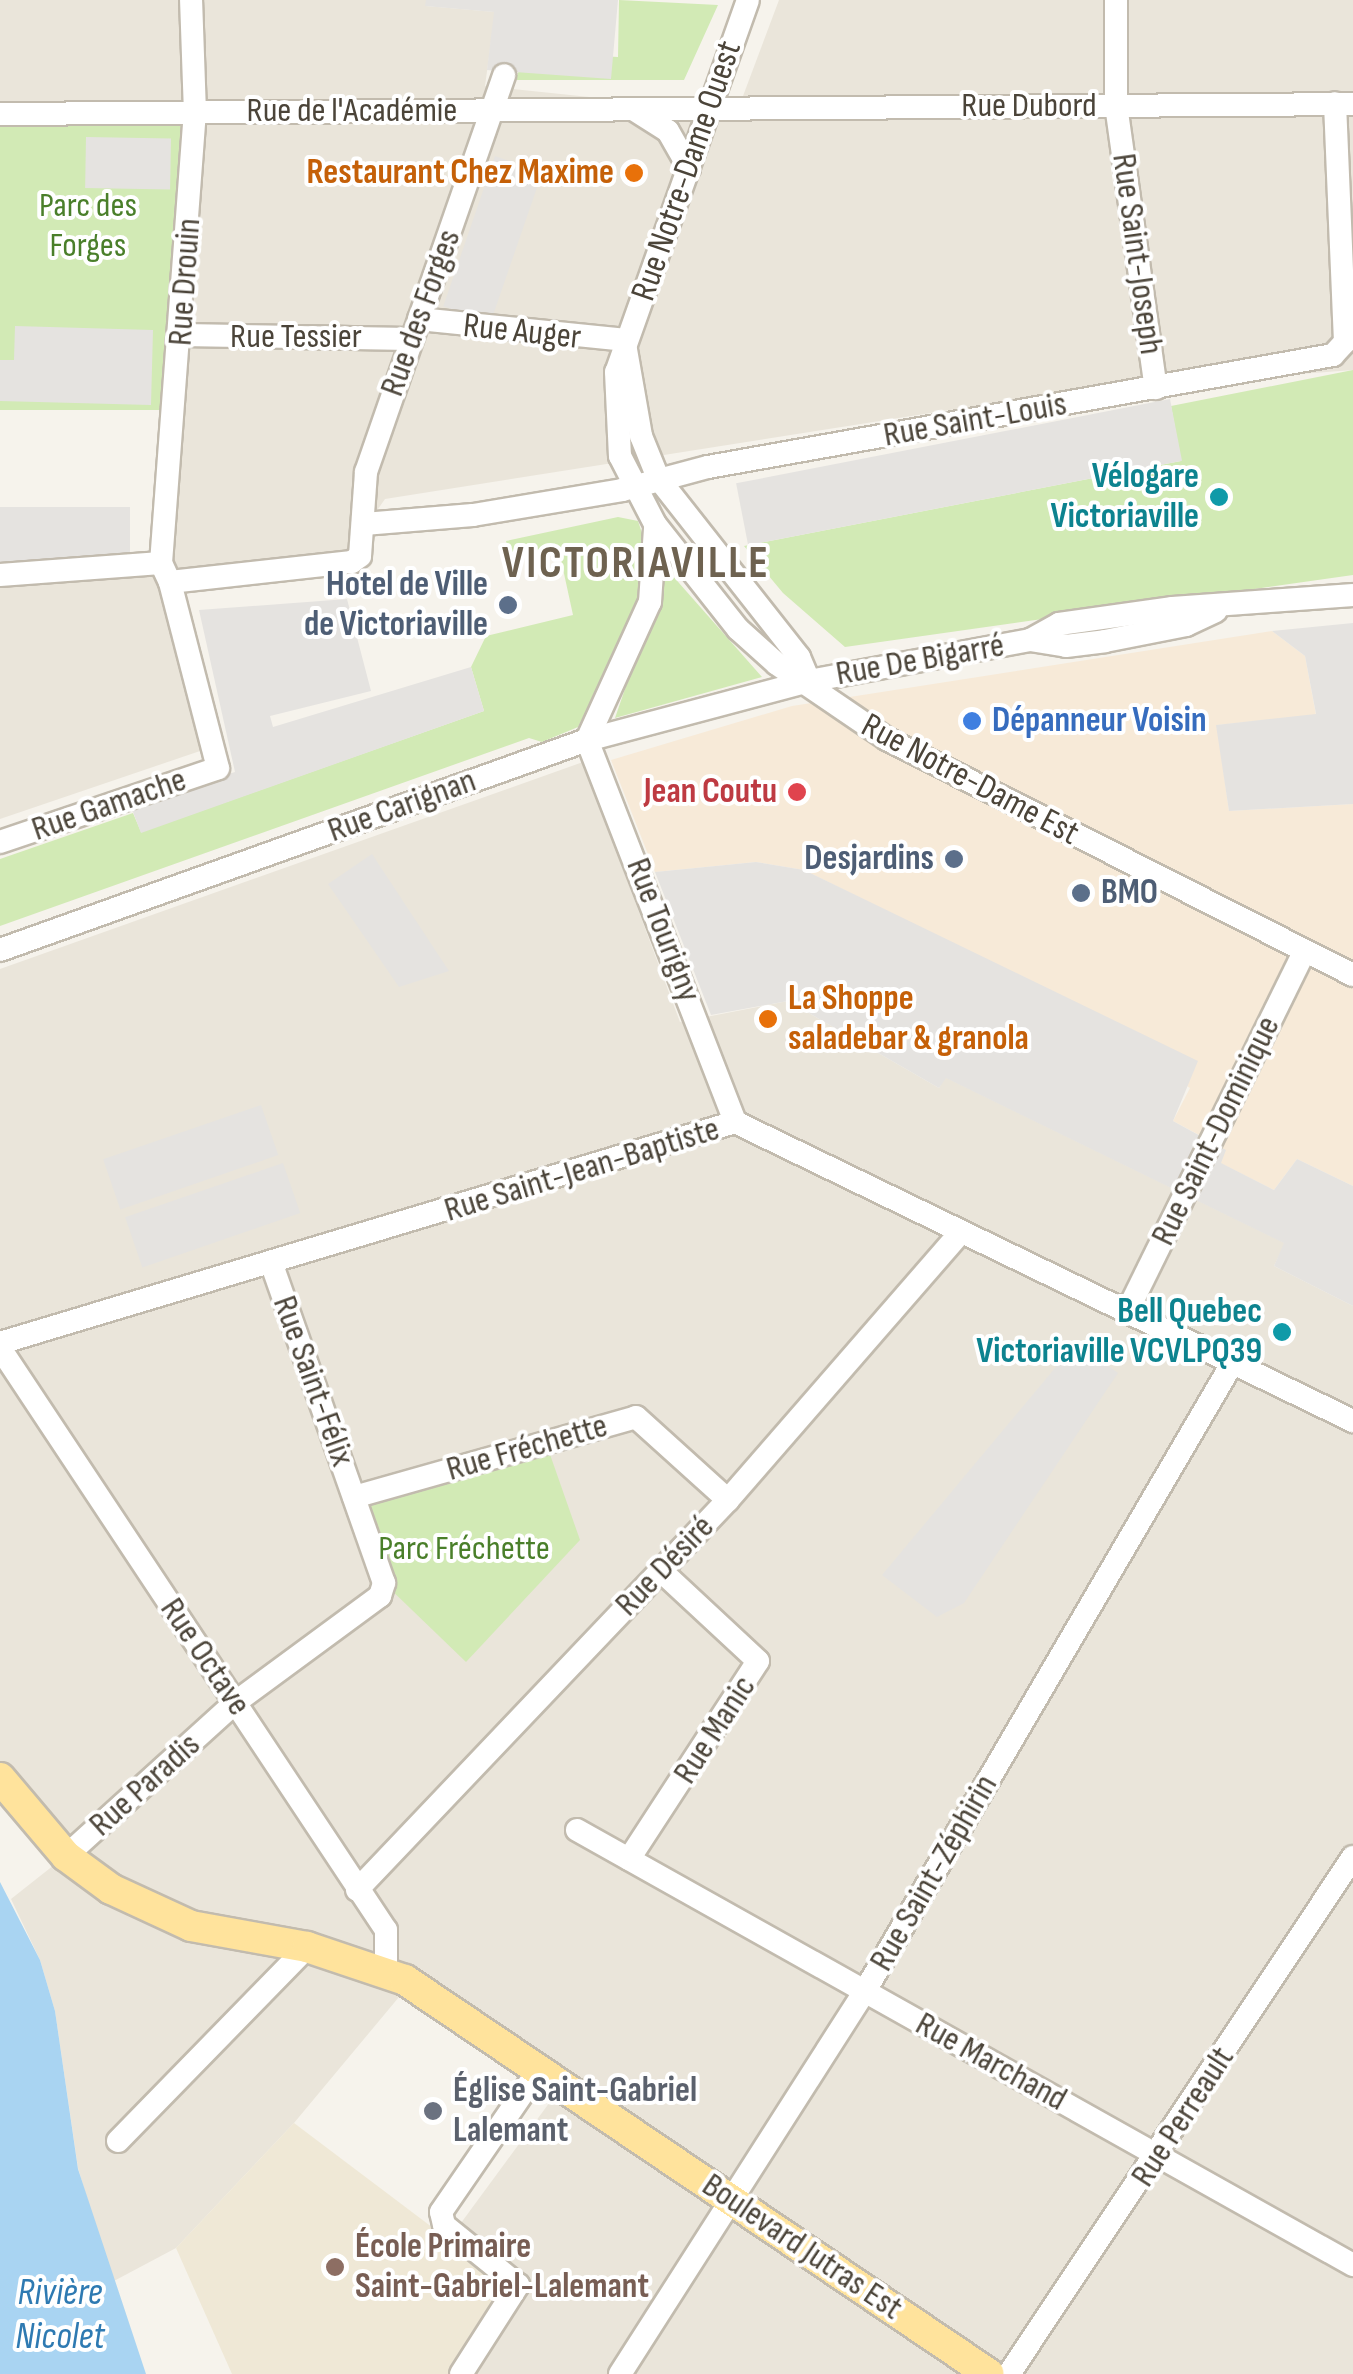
<!DOCTYPE html>
<html>
<head>
<meta charset="utf-8">
<style>
	body { margin:0 }
	#map { position:relative; width:1353px; height:2374px; overflow:hidden; background:#f6f3ec; font-family:"Sofia Sans Condensed",sans-serif }
	div>[style] { position:absolute }
	[style*='--x'] { left:calc(var(--x)*1px); top:calc(var(--y)*1px); width:calc(var(--w)*1px); rotate:calc(var(--a)*1deg) }
	.residential>* { inset:0; background:#eae5da }
	.commercial>* { inset:0; background:#f7ead8 }
	.education>* { inset:0; background:#efe8d6 }
	.green>* { inset:0; background:#d2eab5; transform-origin:0 0 }
	.parking>* { inset:0; background:#e5e3e0; transform-origin:0 0 }
	.water>* { inset:0; background:#a9d4f2 }
	.roads { filter:drop-shadow(2px 0 #c2bbae) drop-shadow(-2px 0 #c2bbae) drop-shadow(0 2px #c2bbae) drop-shadow(0 -2px #c2bbae) }
	.minor>* { height:22px; margin:-11px; padding:0 11px; transform-origin:11px; border-radius:11px; background:#fff }
	.major>* { height:30px; margin:-15px; padding:0 15px; transform-origin:15px; border-radius:15px; background:#ffe39c }
	.dots>* { width:28px; height:28px; translate:-50% -50%; box-sizing:border-box; border:5px solid #fff; border-radius:50% }
	span { translate:-50% -50%; white-space:nowrap; text-align:center; line-height:1.15; -webkit-text-stroke:8px #fff; paint-order:stroke }
	.street-label { font-size:35px; color:#4b4439 }
	.food-label { font-size:35px; color:#c56008; font-weight:700 }
	.right { translate:-100% -50%; text-align:right }
	.left { translate:0 -50%; text-align:left }
	.park-label { font-size:35px; color:#4a7f2a }
	.culture-label { font-size:35px; color:#0d838f; font-weight:700 }
	.service-label { font-size:35px; color:#4e5e75; font-weight:700 }
	.shop-label { font-size:35px; color:#366cbe; font-weight:700 }
	.health-label { font-size:35px; color:#be3a42; font-weight:700 }
	.worship-label { font-size:35px; color:#5b616d; font-weight:700 }
	.education-label { font-size:35px; color:#785e54; font-weight:700 }
	.water-label { font-size:38px; color:#2e7ab2; font-style:italic }
	.district-label { font-size:45px; color:#6e6250; font-weight:700; letter-spacing:2.5px }
</style>
</head>
<body>
<div id="map">
	<div class="residential">
		<i style="clip-path:polygon(0 0,426px 0,426px 6px,495px 12px,485px 86px,704px 109px,743px 96px,779px 0,1353px 0,1353px 370px,1070px 391px,385px 499px,350px 549px,156px 576px,203px 750px,0 819px,0 568px,151px 570px,184px 123px,0 121px)"></i>
		<i style="clip-path:polygon(583px 762px,680px 1022px,788px 1001px,939px 1088px,945px 1077px,1285px 1243px,1274px 1266px,1353px 1306px,1353px 2374px,467px 2374px,532px 2283px,458px 2227px,558px 2091px,404px 1991px,294px 2123px,176px 2248px,112px 2282px,78px 2168px,55px 2011px,40px 1960px,11px 1899px,73px 1850px,0 1762px,0 969px)"></i>
	</div>
	<div class="commercial">
		<i style="clip-path:polygon(1272px 631px,1305px 656px,1316px 715px,1217px 725px,1229px 811px,1353px 804px,1353px 1186px,1297px 1159px,1274px 1190px,1220px 1163px,1201px 1136px,1173px 1121px,1190px 1088px,1000px 967px,804px 870px,756px 862px,655px 872px,611px 760px,792px 706px)"></i>
	</div>
	<div class="education">
		<i style="clip-path:polygon(294px 2123px,510px 2286px,450px 2374px,232px 2374px,176px 2248px)"></i>
	</div>
	<div class="green">
		<i style="clip-path:polygon(619px 0,718px 5px,684px 80px,515px 80px,527px 52px,618px 57px)"></i>
		<i style="left:0;top:121px;width:184px;height:289px"></i>
		<i style="clip-path:polygon(1353px 370px,1353px 575px,845px 647px,783px 593px,744px 546px,1181px 461px,1171px 406px)"></i>
		<i style="clip-path:polygon(618px 517px,638px 521px,645px 542px,638px 609px,578px 727px,542px 742px,529px 738px,0 926px,0 859px,133px 813px,141px 832px,484px 711px,471px 667px,486px 636px,573px 615px,558px 546px,510px 555px,506px 541px)"></i>
		<i style="clip-path:polygon(664px 566px,762px 677px,615px 718px,637px 654px)"></i>
		<i style="clip-path:polygon(546px 1443px,580px 1540px,466px 1662px,384px 1583px,354px 1497px)"></i>
	</div>
	<div class="parking">
		<i style="clip-path:polygon(426px 0,618px 0,611px 79px,487px 70px,494px 12px,425px 6px)"></i>
		<i style="left:86px;top:137px;width:85px;height:51px;rotate:1deg"></i>
		<i style="left:495px;top:156px;width:50px;height:159px;rotate:19deg"></i>
		<i style="clip-path:polygon(15px 326px,153px 330px,151px 405px,0 401px,0 360px,14px 360px)"></i>
		<i style="left:1170px;top:399px;width:63px;height:442px;rotate:79deg"></i>
		<i style="left:0;top:507px;width:130px;height:60px"></i>
		<i style="clip-path:polygon(347px 599px,371px 691px,270px 716px,273px 727px,471px 667px,484px 711px,141px 833px,130px 804px,235px 772px,199px 610px)"></i>
		<i style="clip-path:polygon(1353px 623px,1353px 804px,1229px 811px,1216px 725px,1316px 714px,1305px 656px,1272px 631px)"></i>
		<i style="clip-path:polygon(372px 854px,449px 971px,399px 987px,328px 884px)"></i>
		<i style="clip-path:polygon(756px 862px,804px 870px,1198px 1061px,1173px 1121px,1226px 1150px,1221px 1163px,1274px 1190px,1297px 1159px,1353px 1186px,1353px 1306px,1274px 1266px,1284px 1243px,946px 1078px,939px 1088px,788px 1001px,711px 1015px,655px 872px)"></i>
		<i style="left:261px;top:1105px;width:53px;height:167px;rotate:71deg"></i>
		<i style="left:283px;top:1163px;width:53px;height:167px;rotate:71deg"></i>
		<i style="clip-path:polygon(1076px 1343px,1118px 1373px,964px 1603px,937px 1617px,882px 1575px)"></i>
	</div>
	<div class="water">
		<i style="clip-path:polygon(0 1882px,40px 1960px,55px 2011px,78px 2169px,146px 2374px,0 2374px)"></i>
	</div>
	<div class="roads">
		<div class="minor">
			<i style="--x:748;--y:0;--w:395;--a:109.5"></i>
			<i style="--x:616;--y:372;--w:84;--a:87.3"></i>
			<i style="--x:620;--y:456;--w:76;--a:62.8"></i>
			<i style="--x:655;--y:524;--w:134;--a:51.7"></i>
			<i style="--x:738;--y:629;--w:52;--a:41.9"></i>
			<i style="--x:777;--y:664;--w:133;--a:34.3"></i>
			<i style="--x:887;--y:739;--w:522;--a:26.86"></i>
			<i style="--x:1116;--y:0;--w:105;--a:90"></i>
			<i style="--x:1116;--y:105;--w:286;--a:82"></i>
			<i style="--x:633;--y:109;--w:41;--a:32.2"></i>
			<i style="--x:668;--y:131;--w:43;--a:60.4"></i>
			<i style="--x:0;--y:114;--w:1353;--a:-0.42"></i>
			<i style="--x:419;--y:319;--w:206;--a:5.8"></i>
			<i style="--x:183;--y:335;--w:226;--a:1"></i>
			<i style="--x:625;--y:344;--w:93;--a:80.1"></i>
			<i style="--x:641;--y:436;--w:45;--a:68"></i>
			<i style="--x:658;--y:478;--w:228;--a:51.8"></i>
			<i style="--x:799;--y:657;--w:26;--a:67"></i>
			<i style="--x:364;--y:524;--w:109;--a:-4.7"></i>
			<i style="--x:473;--y:515;--w:151;--a:-9.5"></i>
			<i style="--x:622;--y:490;--w:89;--a:-15"></i>
			<i style="--x:708;--y:467;--w:635;--a:-10.16"></i>
			<i style="--x:1333;--y:355;--w:18;--a:-47"></i>
			<i style="--x:1345;--y:342;--w:239;--a:-92.4"></i>
			<i style="--x:161;--y:563;--w:451;--a:-85.7"></i>
			<i style="--x:195;--y:113;--w:113;--a:-92"></i>
			<i style="--x:0;--y:575;--w:161;--a:-4.3"></i>
			<i style="--x:161;--y:563;--w:21;--a:65"></i>
			<i style="--x:170;--y:582;--w:183;--a:-6.3"></i>
			<i style="--x:352;--y:562;--w:10;--a:-37"></i>
			<i style="--x:360;--y:556;--w:84;--a:-85.9"></i>
			<i style="--x:366;--y:472;--w:420;--a:-70.8"></i>
			<i style="--x:1030;--y:640;--w:36;--a:9"></i>
			<i style="--x:1066;--y:646;--w:39;--a:-7"></i>
			<i style="--x:1105;--y:641;--w:83;--a:-11.2"></i>
			<i style="--x:1186;--y:625;--w:33;--a:-25"></i>
			<i style="--x:587;--y:740;--w:410;--a:68.8"></i>
			<i style="--x:587;--y:740;--w:152;--a:-65.5"></i>
			<i style="--x:650;--y:602;--w:74;--a:-86.1"></i>
			<i style="--x:0;--y:842;--w:230;--a:-18.7"></i>
			<i style="--x:218;--y:768;--w:192;--a:-104.5"></i>
			<i style="--x:0;--y:950;--w:623;--a:-19.68"></i>
			<i style="--x:587;--y:740;--w:230;--a:-14.9"></i>
			<i style="--x:809;--y:681;--w:225;--a:-10.5"></i>
			<i style="--x:1030;--y:640;--w:33;--a:-29"></i>
			<i style="--x:1059;--y:624;--w:115;--a:-8"></i>
			<i style="--x:1173;--y:608;--w:180;--a:-4.1"></i>
			<i style="--x:1127;--y:1312;--w:402;--a:-63.8"></i>
			<i style="--x:0;--y:1343;--w:768;--a:-16.73"></i>
			<i style="--x:735;--y:1122;--w:687;--a:25.82"></i>
			<i style="--x:0;--y:1348;--w:698;--a:56.45"></i>
			<i style="--x:386;--y:1930;--w:42;--a:90"></i>
			<i style="--x:354;--y:1497;--w:293;--a:-15.8"></i>
			<i style="--x:636;--y:1417;--w:124;--a:42.1"></i>
			<i style="--x:577;--y:1830;--w:890;--a:29.27"></i>
			<i style="--x:66;--y:1856;--w:229;--a:-42.2"></i>
			<i style="--x:236;--y:1702;--w:179;--a:-36.4"></i>
			<i style="--x:380;--y:1596;--w:14;--a:-73"></i>
			<i style="--x:384;--y:1583;--w:337;--a:-109.4"></i>
			<i style="--x:629;--y:1859;--w:236;--a:-56.9"></i>
			<i style="--x:758;--y:1661;--w:132;--a:-137.1"></i>
			<i style="--x:357;--y:1890;--w:538;--a:-46.43"></i>
			<i style="--x:728;--y:1500;--w:355;--a:-49"></i>
			<i style="--x:118;--y:2141;--w:271;--a:-45.7"></i>
			<i style="--x:461;--y:2374;--w:106;--a:-57.4"></i>
			<i style="--x:518;--y:2285;--w:95;--a:-141"></i>
			<i style="--x:444;--y:2225;--w:13;--a:-103"></i>
			<i style="--x:441;--y:2212;--w:175;--a:-55.5"></i>
			<i style="--x:620;--y:2374;--w:455;--a:-57.4"></i>
			<i style="--x:865;--y:1991;--w:729;--a:-59.67"></i>
			<i style="--x:1009;--y:2374;--w:621;--a:-56.36"></i>
		</div>
		<div class="major">
			<i style="--x:0;--y:1778;--w:102;--a:49.8"></i>
			<i style="--x:66;--y:1856;--w:56;--a:36.3"></i>
			<i style="--x:111;--y:1889;--w:88;--a:24.8"></i>
			<i style="--x:191;--y:1926;--w:118;--a:10.3"></i>
			<i style="--x:307;--y:1947;--w:103;--a:18.6"></i>
			<i style="--x:405;--y:1980;--w:704;--a:34.01"></i>
		</div>
	</div>
	<div class="dots">
		<i style="left:634px;top:173px;background:#e8710a"></i>
		<i style="left:1219px;top:497px;background:#0f9aa8"></i>
		<i style="left:508px;top:605px;background:#5c6f8a"></i>
		<i style="left:972px;top:721px;background:#3f7fe0"></i>
		<i style="left:797px;top:792px;background:#e0444e"></i>
		<i style="left:954px;top:859px;background:#5c6f8a"></i>
		<i style="left:1081px;top:893px;background:#5c6f8a"></i>
		<i style="left:768px;top:1019px;background:#e8710a"></i>
		<i style="left:1282px;top:1332px;background:#0f9aa8"></i>
		<i style="left:433px;top:2111px;background:#6b7280"></i>
		<i style="left:335px;top:2267px;background:#8d6e63"></i>
	</div>
	<div class="street-label">
		<span style="left:1029px;top:106px">Rue Dubord</span>
		<span style="left:352px;top:111px">Rue de l'Académie</span>
		<span style="left:687px;top:171px;rotate:-71deg">Rue Notre-Dame Ouest</span>
		<span style="left:1137px;top:254px;rotate:82deg">Rue Saint-Joseph</span>
		<span style="left:185px;top:282px;rotate:-86deg">Rue Drouin</span>
		<span style="left:421px;top:313px;rotate:-70deg">Rue des Forges</span>
		<span style="left:522px;top:332px;rotate:6deg">Rue Auger</span>
		<span style="left:296px;top:337px">Rue Tessier</span>
		<span style="left:975px;top:420px;rotate:-10deg">Rue Saint-Louis</span>
		<span style="left:920px;top:660px;rotate:-10deg">Rue De Bigarré</span>
		<span style="left:970px;top:780px;rotate:28deg">Rue Notre-Dame Est</span>
		<span style="left:109px;top:805px;rotate:-19deg">Rue Gamache</span>
		<span style="left:402px;top:806px;rotate:-20deg">Rue Carignan</span>
		<span style="left:663px;top:930px;rotate:69deg">Rue Tourigny</span>
		<span style="left:1216px;top:1131px;rotate:-64deg">Rue Saint-Dominique</span>
		<span style="left:582px;top:1170px;rotate:-17deg">Rue Saint-Jean-Baptiste</span>
		<span style="left:313px;top:1381px;rotate:70deg">Rue Saint-Félix</span>
		<span style="left:527px;top:1448px;rotate:-16deg">Rue Fréchette</span>
		<span style="left:665px;top:1566px;rotate:-46deg">Rue Désiré</span>
		<span style="left:205px;top:1657px;rotate:56deg">Rue Octave</span>
		<span style="left:715px;top:1730px;rotate:-57deg">Rue Manic</span>
		<span style="left:145px;top:1785px;rotate:-42deg">Rue Paradis</span>
		<span style="left:934px;top:1873px;rotate:-60deg">Rue Saint-Zéphirin</span>
		<span style="left:991px;top:2062px;rotate:29deg">Rue Marchand</span>
		<span style="left:1183px;top:2117px;rotate:-57deg">Rue Perreault</span>
		<span style="left:802px;top:2247px;rotate:34deg">Boulevard Jutras Est</span>
	</div>
	<div class="food-label">
		<span class="right" style="left:614px;top:173px">Restaurant Chez Maxime</span>
		<span class="left" style="left:788px;top:1019px">La Shoppe<br>saladebar &amp; granola</span>
	</div>
	<div class="park-label">
		<span style="left:88px;top:226px">Parc des<br>Forges</span>
		<span style="left:464px;top:1549px">Parc Fréchette</span>
	</div>
	<div class="culture-label">
		<span class="right" style="left:1199px;top:497px">Vélogare<br>Victoriaville</span>
		<span class="right" style="left:1262px;top:1332px">Bell Quebec<br>Victoriaville VCVLPQ39</span>
	</div>
	<div class="service-label">
		<span class="right" style="left:488px;top:605px">Hotel de Ville<br>de Victoriaville</span>
		<span class="right" style="left:934px;top:859px">Desjardins</span>
		<span class="left" style="left:1101px;top:893px">BMO</span>
	</div>
	<div class="shop-label">
		<span class="left" style="left:992px;top:721px">Dépanneur Voisin</span>
	</div>
	<div class="health-label">
		<span class="right" style="left:777px;top:792px">Jean Coutu</span>
	</div>
	<div class="worship-label">
		<span class="left" style="left:453px;top:2111px">Église Saint-Gabriel<br>Lalemant</span>
	</div>
	<div class="education-label">
		<span class="left" style="left:355px;top:2267px">École Primaire<br>Saint-Gabriel-Lalemant</span>
	</div>
	<div class="water-label">
		<span style="left:60px;top:2315px">Rivière<br>Nicolet</span>
	</div>
	<div class="district-label">
		<span style="left:636px;top:564px">VICTORIAVILLE</span>
	</div>
</div>
</body>
</html>
